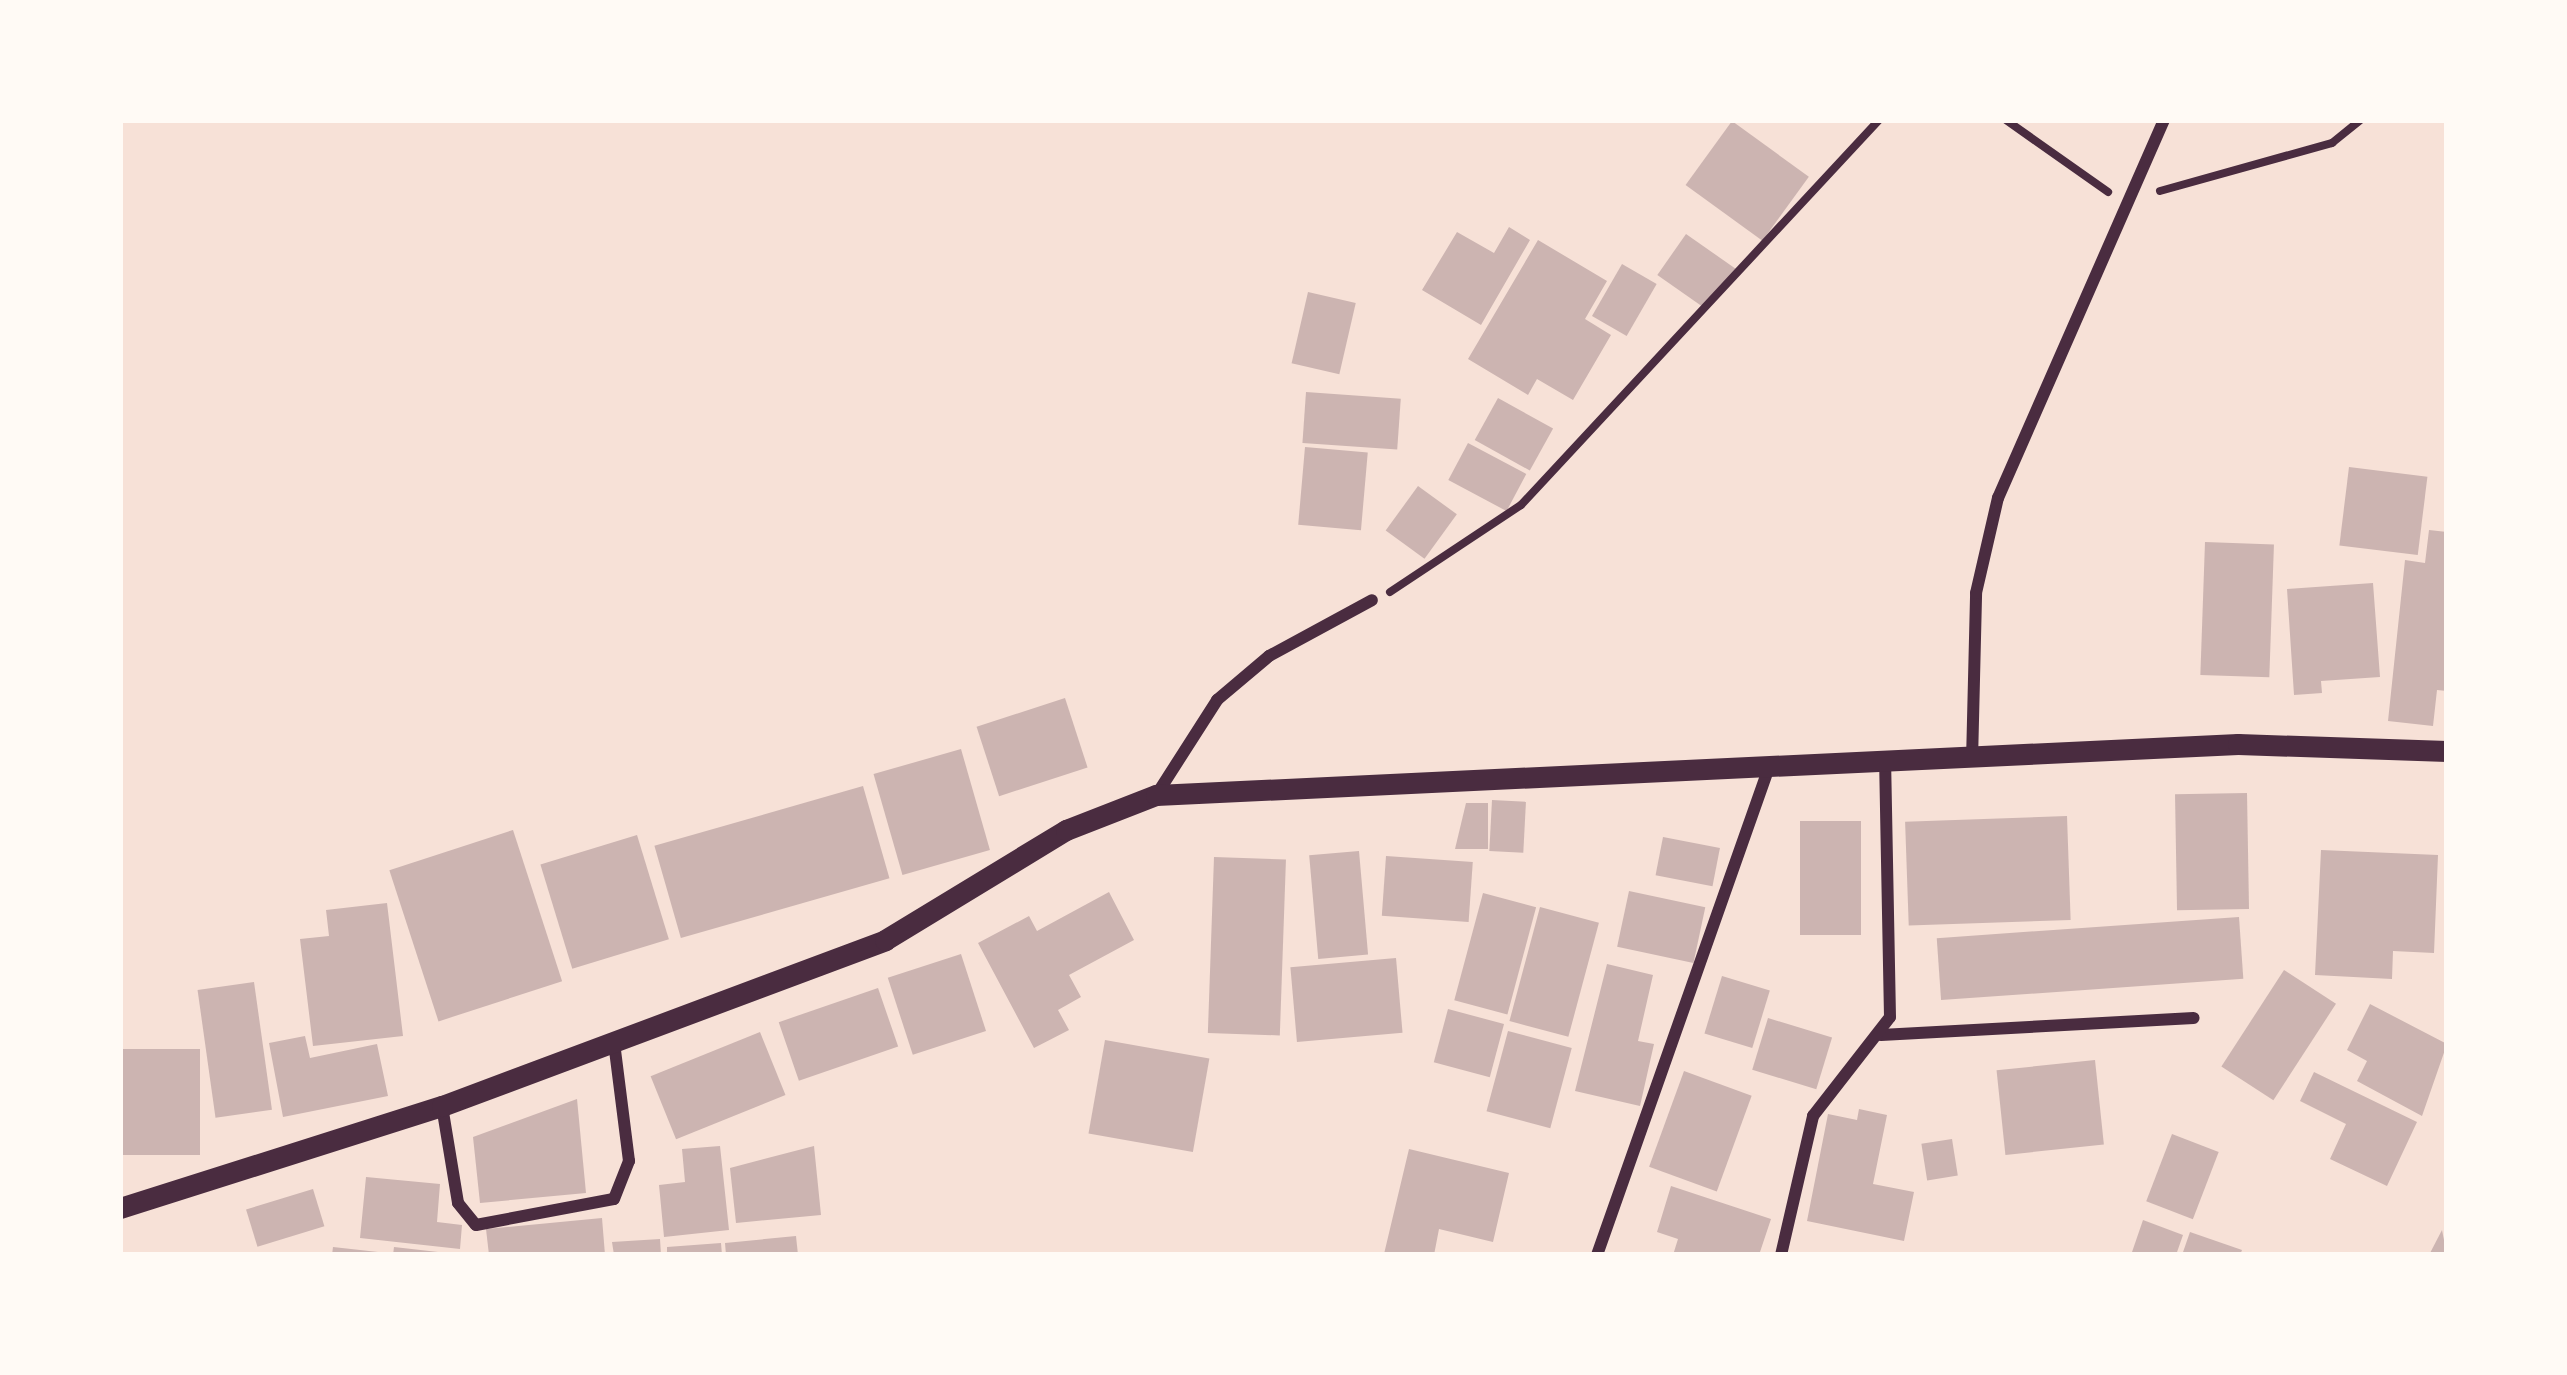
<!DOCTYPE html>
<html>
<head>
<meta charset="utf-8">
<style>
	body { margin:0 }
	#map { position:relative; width:2567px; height:1375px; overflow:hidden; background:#f7e1d7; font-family:"PT Sans Narrow",sans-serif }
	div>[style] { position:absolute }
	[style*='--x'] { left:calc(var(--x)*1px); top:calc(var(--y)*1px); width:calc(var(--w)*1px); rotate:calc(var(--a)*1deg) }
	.building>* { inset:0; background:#ccb4b1; transform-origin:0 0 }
	.path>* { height:8px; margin:-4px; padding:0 4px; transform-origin:4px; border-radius:4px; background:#4a2c40 }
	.minor>* { height:12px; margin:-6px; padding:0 6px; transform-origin:6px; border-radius:6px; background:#4a2c40 }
	.tertiary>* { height:21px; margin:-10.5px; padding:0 10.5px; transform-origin:10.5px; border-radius:10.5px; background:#4a2c40 }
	span { translate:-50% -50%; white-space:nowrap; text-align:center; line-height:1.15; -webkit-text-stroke:9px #fffaf5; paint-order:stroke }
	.frame { position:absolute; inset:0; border:123px solid #fffaf5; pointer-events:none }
</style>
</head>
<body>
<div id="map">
	<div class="building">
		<i style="left:1732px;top:121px;width:95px;height:79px;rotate:36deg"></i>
		<i style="clip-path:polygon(1509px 227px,1530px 240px,1481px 325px,1422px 290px,1457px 232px,1494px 253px)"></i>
		<i style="left:1686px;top:234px;width:61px;height:50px;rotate:35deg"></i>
		<i style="clip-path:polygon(1538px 240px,1607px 281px,1585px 319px,1611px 335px,1573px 400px,1537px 379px,1528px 395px,1468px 359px)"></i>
		<i style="left:1622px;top:264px;width:40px;height:60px;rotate:30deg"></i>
		<i style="left:1308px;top:292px;width:49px;height:73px;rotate:13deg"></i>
		<i style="left:1306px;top:392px;width:95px;height:51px;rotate:4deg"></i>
		<i style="left:1498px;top:398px;width:63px;height:48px;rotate:29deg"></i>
		<i style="left:1468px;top:443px;width:66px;height:42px;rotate:28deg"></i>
		<i style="left:1305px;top:447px;width:63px;height:78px;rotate:5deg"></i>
		<i style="left:2349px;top:467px;width:79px;height:79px;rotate:7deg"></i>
		<i style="left:1418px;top:486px;width:48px;height:55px;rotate:36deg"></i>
		<i style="clip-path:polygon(2429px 530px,2447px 532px,2447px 691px,2437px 690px,2433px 726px,2388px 721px,2405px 560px,2425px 563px)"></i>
		<i style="left:2205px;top:542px;width:69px;height:133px;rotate:2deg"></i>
		<i style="clip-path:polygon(2373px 583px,2380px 677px,2321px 681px,2322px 693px,2294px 695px,2287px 589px)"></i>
		<i style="left:1065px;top:698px;width:73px;height:93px;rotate:72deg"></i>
		<i style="left:961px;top:749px;width:105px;height:91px;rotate:74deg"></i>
		<i style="left:863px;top:786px;width:96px;height:217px;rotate:74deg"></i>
		<i style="left:2247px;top:793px;width:116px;height:72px;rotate:89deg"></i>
		<i style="left:1492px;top:800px;width:34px;height:51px;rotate:3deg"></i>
		<i style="clip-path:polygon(1466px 803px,1488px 803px,1488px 849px,1455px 849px)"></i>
		<i style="left:2067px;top:816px;width:104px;height:162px;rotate:88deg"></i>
		<i style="left:1800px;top:821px;width:61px;height:114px"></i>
		<i style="left:513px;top:830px;width:159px;height:130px;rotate:72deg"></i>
		<i style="left:637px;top:835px;width:109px;height:101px;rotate:73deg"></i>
		<i style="left:1663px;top:837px;width:58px;height:39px;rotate:11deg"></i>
		<i style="clip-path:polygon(2321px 850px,2438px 855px,2434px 953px,2393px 951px,2392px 979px,2315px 975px)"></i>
		<i style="left:1359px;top:851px;width:104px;height:50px;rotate:85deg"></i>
		<i style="left:1386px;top:856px;width:87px;height:60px;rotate:4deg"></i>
		<i style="left:1214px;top:857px;width:72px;height:176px;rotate:2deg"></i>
		<i style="left:1629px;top:891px;width:78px;height:57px;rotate:12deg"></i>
		<i style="clip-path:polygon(1109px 892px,1134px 940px,1069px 975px,1081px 997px,1058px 1010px,1069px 1030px,1034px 1048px,978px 943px,1029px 916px,1037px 931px)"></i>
		<i style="left:1483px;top:893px;width:55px;height:111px;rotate:15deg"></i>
		<i style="clip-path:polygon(387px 903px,403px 1036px,313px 1046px,300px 939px,329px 936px,326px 910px)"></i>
		<i style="left:1540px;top:907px;width:61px;height:118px;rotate:15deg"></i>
		<i style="left:2239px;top:917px;width:62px;height:303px;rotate:86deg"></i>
		<i style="left:961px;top:954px;width:81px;height:77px;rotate:72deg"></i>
		<i style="left:1396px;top:958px;width:75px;height:106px;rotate:85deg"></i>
		<i style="clip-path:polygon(1607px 964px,1653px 975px,1638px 1041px,1654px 1044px,1640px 1106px,1575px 1091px)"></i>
		<i style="left:2284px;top:970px;width:62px;height:115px;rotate:33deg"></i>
		<i style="left:1722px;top:976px;width:50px;height:60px;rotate:17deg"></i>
		<i style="left:254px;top:982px;width:129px;height:57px;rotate:82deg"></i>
		<i style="left:878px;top:988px;width:62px;height:105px;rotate:71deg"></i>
		<i style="clip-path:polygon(2370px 1004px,2447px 1044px,2422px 1116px,2357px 1081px,2367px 1061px,2347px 1050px)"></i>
		<i style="left:1448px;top:1009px;width:58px;height:55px;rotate:15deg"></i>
		<i style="left:1768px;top:1018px;width:67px;height:54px;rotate:17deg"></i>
		<i style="left:1508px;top:1031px;width:66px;height:83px;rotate:15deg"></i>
		<i style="left:760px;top:1032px;width:68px;height:118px;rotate:68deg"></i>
		<i style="clip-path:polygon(305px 1036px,310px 1058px,377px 1044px,388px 1096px,283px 1117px,269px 1043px)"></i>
		<i style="left:1105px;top:1040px;width:106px;height:95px;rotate:10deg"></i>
		<i style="left:121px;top:1049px;width:79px;height:106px"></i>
		<i style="left:2095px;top:1060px;width:85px;height:99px;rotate:84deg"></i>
		<i style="left:1684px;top:1071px;width:72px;height:102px;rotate:20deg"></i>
		<i style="clip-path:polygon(2314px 1072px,2417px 1122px,2387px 1186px,2330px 1159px,2346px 1124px,2300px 1101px)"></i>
		<i style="clip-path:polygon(577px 1099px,586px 1193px,480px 1203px,473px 1137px)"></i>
		<i style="clip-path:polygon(1859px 1109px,1887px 1115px,1873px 1184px,1914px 1192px,1904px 1241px,1807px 1221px,1828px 1114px,1857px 1120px)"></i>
		<i style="left:2172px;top:1134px;width:50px;height:72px;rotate:21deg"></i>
		<i style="left:1952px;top:1139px;width:37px;height:31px;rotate:81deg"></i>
		<i style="clip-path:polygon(720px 1146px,729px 1230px,664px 1237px,659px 1185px,685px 1182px,682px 1149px)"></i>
		<i style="clip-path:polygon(814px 1146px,821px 1215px,736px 1223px,730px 1168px)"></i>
		<i style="clip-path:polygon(1409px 1149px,1509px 1173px,1493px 1242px,1439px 1229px,1434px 1255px,1384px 1254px)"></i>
		<i style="clip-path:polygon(366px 1177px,440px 1184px,437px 1222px,462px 1225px,460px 1249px,360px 1238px)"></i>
		<i style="clip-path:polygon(1671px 1186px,1771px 1219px,1759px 1255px,1673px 1255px,1678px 1239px,1657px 1232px)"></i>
		<i style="left:313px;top:1189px;width:39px;height:70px;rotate:73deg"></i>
		<i style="clip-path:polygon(602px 1218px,605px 1255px,489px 1255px,486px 1229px)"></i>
		<i style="clip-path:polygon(2143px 1220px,2183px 1235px,2176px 1255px,2131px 1255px)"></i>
		<i style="clip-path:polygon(2442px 1230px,2447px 1255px,2429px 1255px)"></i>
		<i style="clip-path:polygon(2190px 1232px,2242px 1250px,2240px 1255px,2182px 1255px)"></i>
		<i style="clip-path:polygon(796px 1236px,798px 1255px,726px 1255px,725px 1243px)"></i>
		<i style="clip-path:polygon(660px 1239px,661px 1255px,614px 1255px,612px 1242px)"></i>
		<i style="clip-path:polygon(721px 1243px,722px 1255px,667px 1255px,667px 1247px)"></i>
		<i style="clip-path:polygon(333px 1247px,378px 1252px,378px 1255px,332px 1255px)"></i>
		<i style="clip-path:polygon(394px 1247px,438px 1252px,438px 1255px,393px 1255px)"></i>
	</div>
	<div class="path">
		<i style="--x:2006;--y:120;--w:125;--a:35.2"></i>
		<i style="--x:2160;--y:191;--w:179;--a:-15.6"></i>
		<i style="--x:2332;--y:143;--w:36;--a:-39"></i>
		<i style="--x:1390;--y:592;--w:157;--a:-33.6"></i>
		<i style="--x:1521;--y:505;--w:526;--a:-47.08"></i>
	</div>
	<div class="minor">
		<i style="--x:1972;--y:761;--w:168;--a:-88.6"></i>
		<i style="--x:1976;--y:593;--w:98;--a:-77"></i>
		<i style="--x:1998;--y:498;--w:413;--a:-66.3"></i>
		<i style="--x:1157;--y:794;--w:112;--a:-57.4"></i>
		<i style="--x:1217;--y:700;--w:68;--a:-40.2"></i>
		<i style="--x:1269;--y:656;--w:117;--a:-28.5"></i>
		<i style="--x:1881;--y:1035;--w:313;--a:-3.1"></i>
		<i style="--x:442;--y:1106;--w:98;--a:80.6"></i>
		<i style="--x:458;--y:1203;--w:28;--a:51"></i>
		<i style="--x:476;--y:1225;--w:140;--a:-10.7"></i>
		<i style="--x:614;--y:1199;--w:41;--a:-68.5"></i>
		<i style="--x:629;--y:1161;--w:119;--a:-97.2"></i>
		<i style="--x:1597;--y:1255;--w:517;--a:-70.58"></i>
		<i style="--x:1781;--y:1255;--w:143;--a:-77"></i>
		<i style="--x:1813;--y:1116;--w:125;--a:-52.1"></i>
		<i style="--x:1890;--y:1017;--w:253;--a:-91.1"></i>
	</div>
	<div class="tertiary">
		<i style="--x:120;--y:1208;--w:338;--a:-17.6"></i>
		<i style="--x:442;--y:1106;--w:473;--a:-20.5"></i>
		<i style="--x:885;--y:940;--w:212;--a:-31.3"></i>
		<i style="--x:1066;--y:830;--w:97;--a:-21.3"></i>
		<i style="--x:1156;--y:795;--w:1083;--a:-2.7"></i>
		<i style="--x:2238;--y:744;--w:209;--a:1.9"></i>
	</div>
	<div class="frame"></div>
</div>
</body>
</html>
